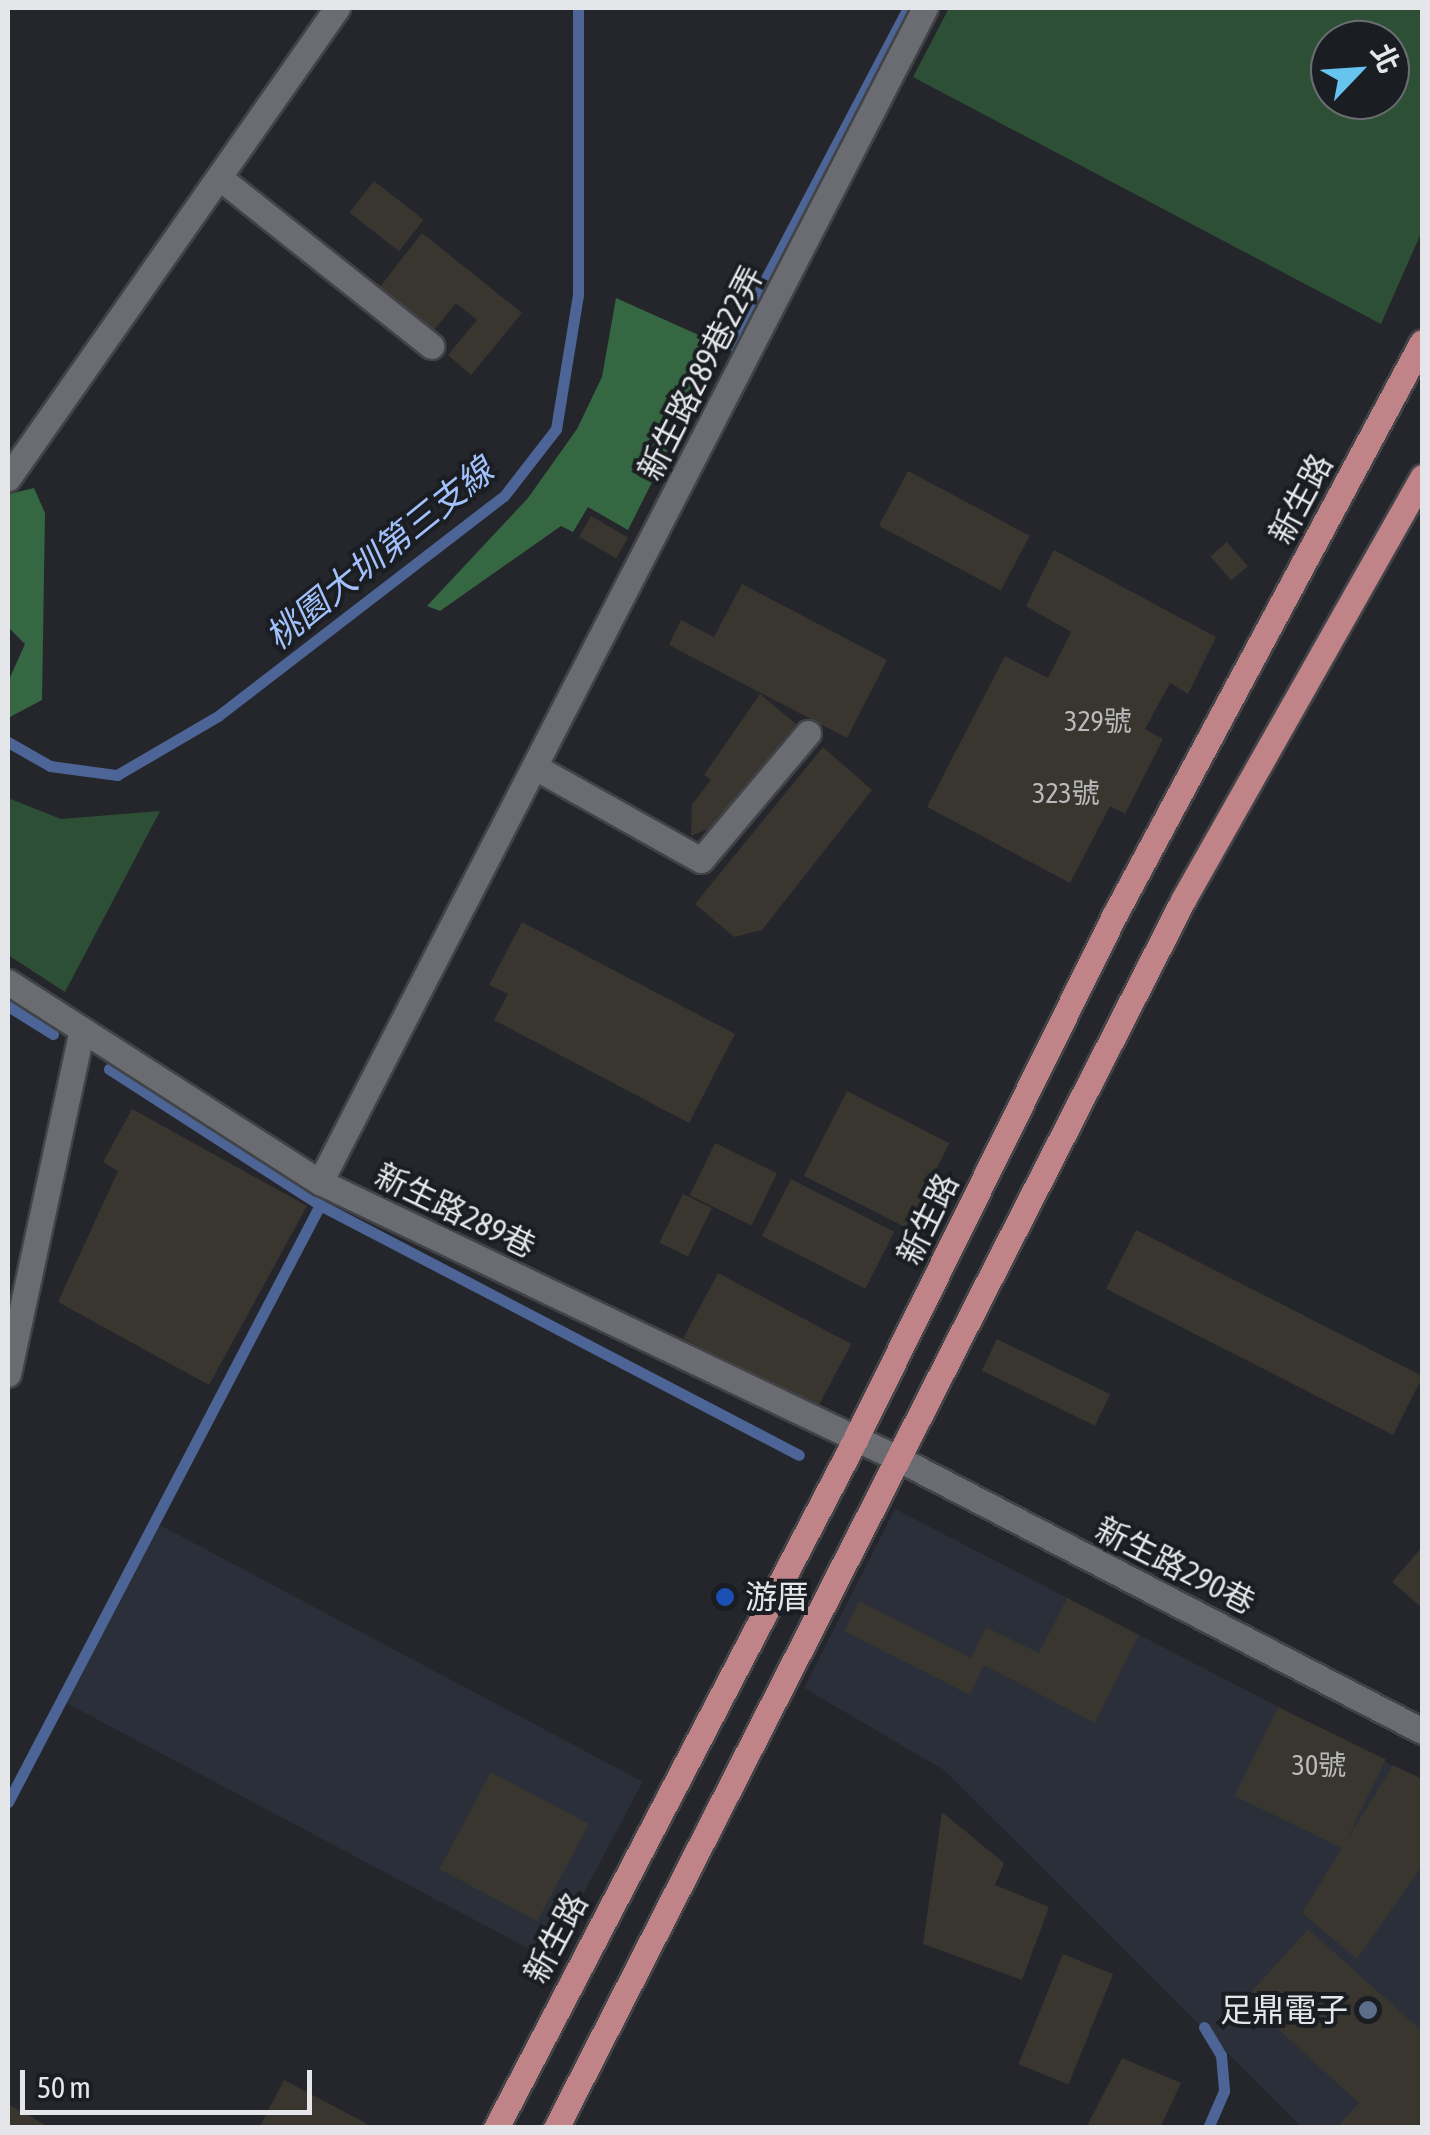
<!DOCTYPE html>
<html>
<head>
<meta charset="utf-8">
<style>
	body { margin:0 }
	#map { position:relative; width:1430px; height:2135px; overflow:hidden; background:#24262b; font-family:"Asap Condensed","Noto Sans TC",sans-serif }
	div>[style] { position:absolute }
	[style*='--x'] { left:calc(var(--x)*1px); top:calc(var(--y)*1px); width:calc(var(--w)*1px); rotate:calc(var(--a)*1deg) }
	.built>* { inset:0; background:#2a2f39; transform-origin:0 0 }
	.green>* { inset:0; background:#2d4f35 }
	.forest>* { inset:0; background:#356842 }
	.stream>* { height:11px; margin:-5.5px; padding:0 5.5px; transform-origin:5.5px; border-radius:5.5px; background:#4d6596 }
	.building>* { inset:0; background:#393630; transform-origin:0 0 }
	.roads { filter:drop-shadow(2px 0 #414347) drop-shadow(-2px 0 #414347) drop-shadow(0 2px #414347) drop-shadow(0 -2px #414347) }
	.minor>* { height:25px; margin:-12.5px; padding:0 12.5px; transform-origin:12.5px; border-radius:12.5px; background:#6a6c72 }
	.major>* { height:25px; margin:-12.5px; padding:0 12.5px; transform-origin:12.5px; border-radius:12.5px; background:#bf8388 }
	.dots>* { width:28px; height:28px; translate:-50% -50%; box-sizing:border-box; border:5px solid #1a1d21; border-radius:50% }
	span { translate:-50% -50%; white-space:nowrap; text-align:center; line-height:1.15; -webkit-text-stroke:8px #1a1d21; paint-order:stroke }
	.number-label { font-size:28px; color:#b9babb }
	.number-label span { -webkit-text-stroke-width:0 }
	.street-label { font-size:32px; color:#e4e6e9 }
	.poi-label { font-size:32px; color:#e4e6e9 }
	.left { translate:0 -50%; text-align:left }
	.right { translate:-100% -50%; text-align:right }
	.water-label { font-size:35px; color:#a2c0fb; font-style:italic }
	.frame { position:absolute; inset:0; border:10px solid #e4e6e9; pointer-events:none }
	.north { position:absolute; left:1310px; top:20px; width:100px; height:100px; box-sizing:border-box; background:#1a1d21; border:2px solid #6b6d71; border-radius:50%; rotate:65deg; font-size:28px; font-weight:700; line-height:40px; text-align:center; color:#e4e6e9 }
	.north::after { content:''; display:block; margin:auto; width:35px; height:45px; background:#67c4ef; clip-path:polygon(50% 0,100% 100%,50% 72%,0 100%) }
	.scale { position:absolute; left:20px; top:2070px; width:292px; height:45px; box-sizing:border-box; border:5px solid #e4e6e9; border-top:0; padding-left:12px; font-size:30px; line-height:35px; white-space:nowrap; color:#e4e6e9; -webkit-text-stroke:8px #1a1d21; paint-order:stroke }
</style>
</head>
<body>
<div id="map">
	<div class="built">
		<i style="clip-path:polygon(895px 1509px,1422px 1781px,1422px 2127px,1302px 2127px,944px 1770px,804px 1688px)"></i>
		<i style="left:158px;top:1524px;width:549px;height:201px;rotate:28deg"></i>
	</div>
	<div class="green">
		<i style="clip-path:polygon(evenodd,949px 8px,1422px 8px,1422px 231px,1381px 324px,913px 77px,949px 8px,1330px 40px,1390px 40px,1390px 100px,1330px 100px,1330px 40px)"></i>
		<i style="clip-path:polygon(8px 798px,61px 819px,160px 811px,65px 992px,8px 955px)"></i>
	</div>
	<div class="forest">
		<i style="clip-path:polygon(616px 298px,721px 345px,628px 530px,588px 507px,573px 532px,561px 526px,440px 611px,427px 606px,528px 498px,577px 429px,602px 377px)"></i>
		<i style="clip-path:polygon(34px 488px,45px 513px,42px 700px,8px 718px,8px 682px,25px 644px,8px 627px,8px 507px,9px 494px)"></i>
	</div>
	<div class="stream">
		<i style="--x:731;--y:345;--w:381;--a:-62.3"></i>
		<i style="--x:8;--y:742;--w:48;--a:29.7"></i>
		<i style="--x:50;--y:766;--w:68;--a:7.7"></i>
		<i style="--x:117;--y:775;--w:117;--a:-30.3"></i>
		<i style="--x:218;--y:716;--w:361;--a:-37.6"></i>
		<i style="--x:504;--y:496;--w:85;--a:-52.2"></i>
		<i style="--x:556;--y:429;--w:136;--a:-80.7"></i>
		<i style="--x:578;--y:295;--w:287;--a:-90"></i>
		<i style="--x:8;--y:1006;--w:53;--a:31.9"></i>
		<i style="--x:109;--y:1069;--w:251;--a:32.8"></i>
		<i style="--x:8;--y:1802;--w:674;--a:-62.41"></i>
		<i style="--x:320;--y:1205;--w:540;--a:27.56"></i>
		<i style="--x:1204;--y:2027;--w:33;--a:59"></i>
		<i style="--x:1221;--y:2055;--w:36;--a:85"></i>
		<i style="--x:1224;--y:2091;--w:40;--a:113.4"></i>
	</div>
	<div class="building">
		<i style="left:374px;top:181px;width:63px;height:40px;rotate:38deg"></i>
		<i style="clip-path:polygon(422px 233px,522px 313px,471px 375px,448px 355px,477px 320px,456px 303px,430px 335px,376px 292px)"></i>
		<i style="left:908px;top:471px;width:138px;height:62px;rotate:28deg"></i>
		<i style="left:591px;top:516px;width:43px;height:24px;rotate:30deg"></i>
		<i style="left:1227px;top:542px;width:32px;height:22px;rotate:49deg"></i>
		<i style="clip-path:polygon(1054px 550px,1216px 637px,1188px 694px,1170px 683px,1145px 729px,1163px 739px,1125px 814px,1110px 806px,1070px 883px,927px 807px,1005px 656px,1048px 678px,1071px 632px,1026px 606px)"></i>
		<i style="clip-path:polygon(742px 584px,887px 660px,847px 738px,669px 645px,681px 620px,714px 637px)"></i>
		<i style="clip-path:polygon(760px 694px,796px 724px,713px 827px,691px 836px,692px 804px,711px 780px,704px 775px)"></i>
		<i style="clip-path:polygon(823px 747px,872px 790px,762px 930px,734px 937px,695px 904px)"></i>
		<i style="clip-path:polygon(522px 922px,735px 1034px,689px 1123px,494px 1020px,508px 994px,489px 985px)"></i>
		<i style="left:847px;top:1091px;width:115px;height:95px;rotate:27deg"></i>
		<i style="clip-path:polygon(132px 1109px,307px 1206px,209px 1385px,58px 1302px,118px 1171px,103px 1162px)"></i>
		<i style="left:715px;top:1143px;width:69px;height:58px;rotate:26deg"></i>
		<i style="left:791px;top:1179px;width:116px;height:64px;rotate:27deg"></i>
		<i style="left:683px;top:1194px;width:32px;height:54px;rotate:26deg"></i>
		<i style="left:1136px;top:1230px;width:322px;height:66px;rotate:27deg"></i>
		<i style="left:718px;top:1273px;width:151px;height:74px;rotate:28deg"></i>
		<i style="left:997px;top:1339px;width:126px;height:35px;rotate:26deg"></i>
		<i style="clip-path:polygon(1422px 1547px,1422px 1608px,1392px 1582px)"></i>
		<i style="clip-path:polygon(1067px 1598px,1139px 1635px,1095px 1723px,984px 1665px,970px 1695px,844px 1631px,859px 1601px,971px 1658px,986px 1627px,1039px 1653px)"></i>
		<i style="left:1278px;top:1707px;width:120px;height:99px;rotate:26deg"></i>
		<i style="clip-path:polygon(1393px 1765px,1422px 1779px,1422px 1866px,1357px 1959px,1302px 1913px)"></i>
		<i style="left:491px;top:1772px;width:111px;height:110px;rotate:28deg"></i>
		<i style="clip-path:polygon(942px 1812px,1004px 1863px,995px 1885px,1049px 1907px,1022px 1980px,923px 1944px)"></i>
		<i style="clip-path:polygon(1308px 1929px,1422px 2031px,1422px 2128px,1336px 2128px,1359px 2103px,1245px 1999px)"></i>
		<i style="left:1063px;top:1954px;width:54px;height:119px;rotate:22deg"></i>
		<i style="clip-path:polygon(1122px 2058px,1181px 2083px,1160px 2128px,1086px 2128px)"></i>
		<i style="clip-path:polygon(284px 2080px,360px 2120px,374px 2128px,259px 2128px)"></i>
		<i style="clip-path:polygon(8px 2104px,51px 2128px,8px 2128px)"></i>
	</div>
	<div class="roads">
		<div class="minor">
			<i style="--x:220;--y:178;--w:270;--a:38.5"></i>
			<i style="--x:8;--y:478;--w:574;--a:-55.01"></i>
			<i style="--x:535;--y:767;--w:190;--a:29.3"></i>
			<i style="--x:701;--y:860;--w:166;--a:-49.9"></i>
			<i style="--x:8;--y:982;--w:371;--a:32.7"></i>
			<i style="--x:320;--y:1182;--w:640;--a:25.56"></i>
			<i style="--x:897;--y:1458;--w:592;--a:27.47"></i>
			<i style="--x:320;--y:1182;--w:1321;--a:-62.74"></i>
			<i style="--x:8;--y:1374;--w:352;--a:-77.9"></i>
		</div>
		<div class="major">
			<i style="--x:496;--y:2128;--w:776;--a:-62.44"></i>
			<i style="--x:855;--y:1440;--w:585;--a:-63.7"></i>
			<i style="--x:1114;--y:916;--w:651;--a:-61.78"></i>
			<i style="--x:556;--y:2128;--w:1379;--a:-62.95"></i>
			<i style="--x:1183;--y:900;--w:486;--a:-60.5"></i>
		</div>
	</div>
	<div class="dots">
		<i style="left:725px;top:1597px;background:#1a4fb4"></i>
		<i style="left:1368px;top:2010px;background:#5c6f8a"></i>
	</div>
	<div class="number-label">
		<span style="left:1098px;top:721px">329號</span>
		<span style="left:1066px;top:793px">323號</span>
		<span style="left:1319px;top:1765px">30號</span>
	</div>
	<div class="street-label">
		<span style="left:701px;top:373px;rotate:-63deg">新生路289巷22弄</span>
		<span style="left:1301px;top:499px;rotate:-62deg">新生路</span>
		<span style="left:455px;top:1211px;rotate:26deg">新生路289巷</span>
		<span style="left:928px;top:1219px;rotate:-64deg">新生路</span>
		<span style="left:1175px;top:1566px;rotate:27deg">新生路290巷</span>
		<span style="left:556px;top:1938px;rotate:-62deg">新生路</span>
	</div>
	<div class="poi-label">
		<span class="left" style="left:745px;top:1597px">游厝</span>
		<span class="right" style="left:1348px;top:2010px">足鼎電子</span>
	</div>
	<div class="water-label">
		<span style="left:379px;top:553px;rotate:-39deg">桃園大圳第三支線</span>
	</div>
	<div class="frame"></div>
	<div class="north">北</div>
	<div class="scale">50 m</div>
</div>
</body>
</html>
